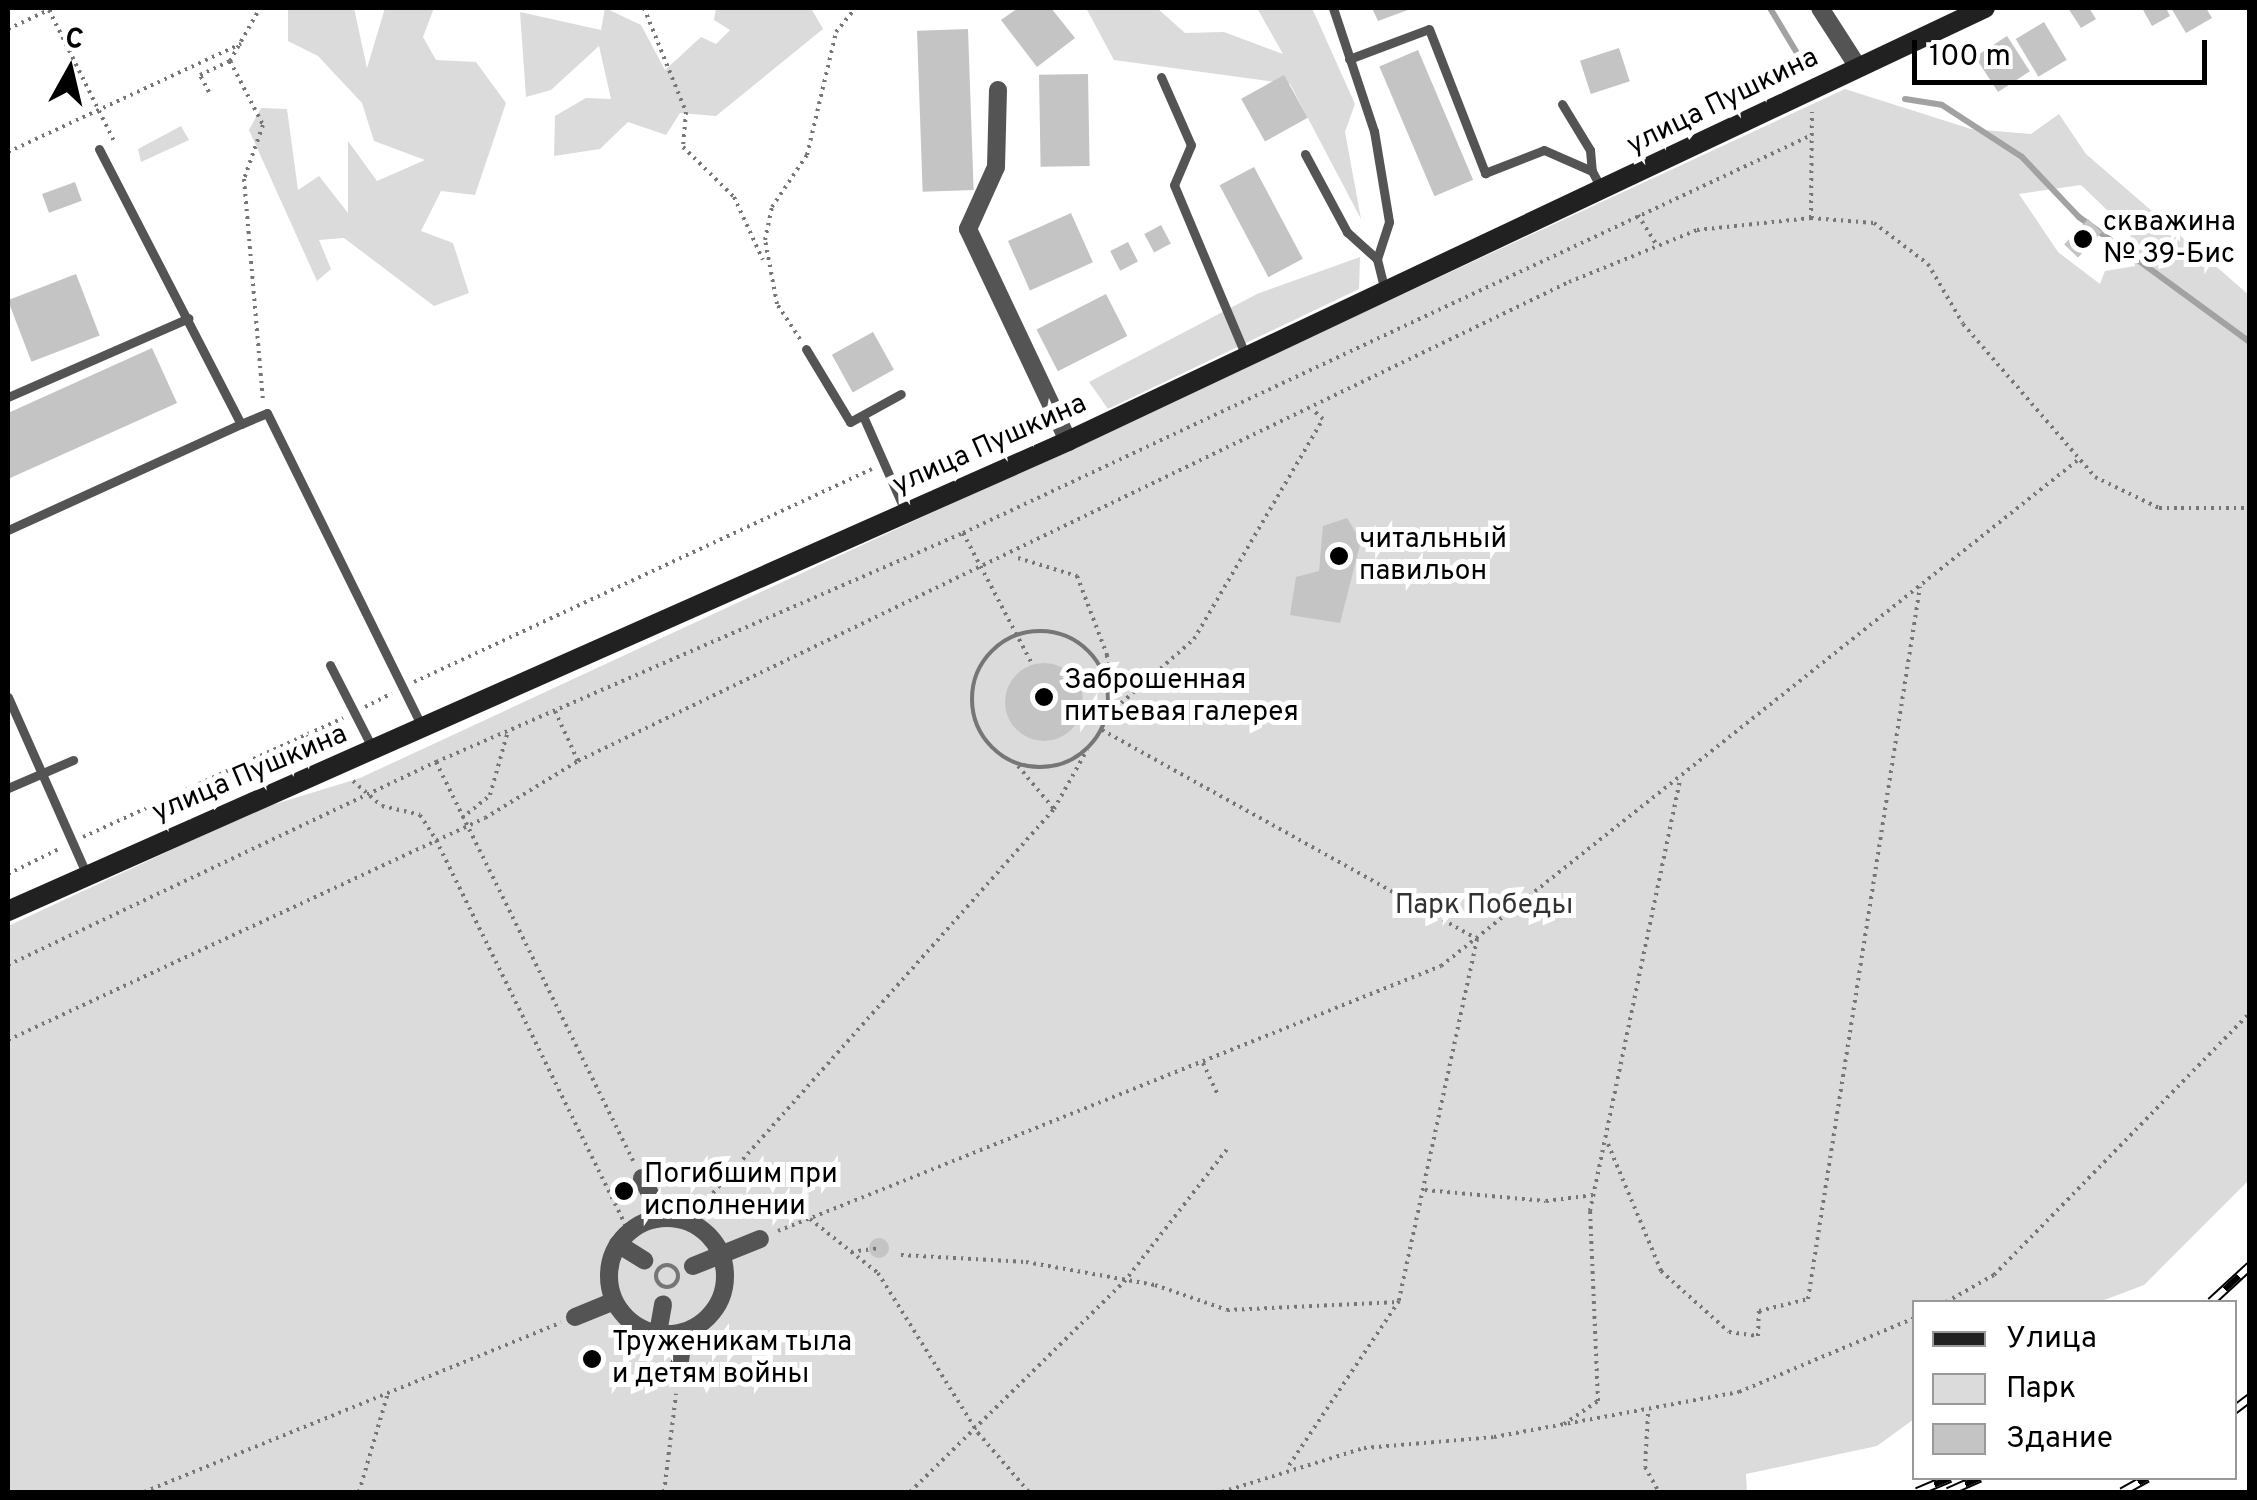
<!DOCTYPE html>
<html>
<head>
<meta charset="utf-8">
<style>
	body { margin:0 }
	#map { position:relative; width:2257px; height:1500px; overflow:hidden; background:#fff; font-family:Overpass,sans-serif }
	div>[style] { position:absolute }
	[style*='--x'] { left:calc(var(--x)*1px); top:calc(var(--y)*1px); width:calc(var(--w)*1px); rotate:calc(var(--a)*1deg) }
	.green>* { inset:0; background:#dbdbdb }
	.stream>* { height:6px; margin:-3px; padding:0 3px; transform-origin:3px; border-radius:3px; background:#a2a2a2 }
	.building>* { inset:0; background:#c4c4c4; transform-origin:0 0 }
	.round { border-radius:50% }
	.path>* { height:4px; margin-top:-2px; transform-origin:0; background:repeating-linear-gradient(90deg,#767676 0 2.5px,transparent 0 7.5px) }
	.path>.ring { margin:-2px; padding:0; box-sizing:content-box; background:none; border:4px solid #767676; border-radius:50% }
	.lane>* { height:9px; margin:-4.5px; padding:0 4.5px; transform-origin:4.5px; border-radius:4.5px; background:#545454 }
	.street>* { height:18px; margin:-9px; padding:0 9px; transform-origin:9px; border-radius:9px; background:#545454 }
	.street>.ring { margin:-9px; padding:0; box-sizing:content-box; background:none; border:18px solid #545454; border-radius:50% }
	.secondary>* { height:20px; margin:-10px; padding:0 10px; transform-origin:10px; border-radius:10px; background:#212121 }
	.rail>* { height:10px; margin-top:-5px; transform-origin:0; background:repeating-linear-gradient(90deg,#fff 0 19px,#000 0 38px); box-sizing:border-box; border-block:2px solid #000 }
	.dots>* { width:28px; height:28px; translate:-50% -50%; box-sizing:border-box; border:5px solid #fff; border-radius:50% }
	span { translate:-50% -50%; white-space:nowrap; text-align:center; line-height:1.15; -webkit-text-stroke:10px #fff; paint-order:stroke }
	.street-label { font-size:28px; color:#000 }
	.poi-label { font-size:28px; color:#000 }
	.left { translate:0 -50%; text-align:left }
	.park-label { font-size:28px; color:#323232 }
	.frame { position:absolute; inset:0; border:10px solid #000; pointer-events:none }
	.legend { position:absolute; left:1912px; top:1300px; width:325px; height:180px; box-sizing:border-box; background:#fff; border:2px solid #999; margin:0; padding:12px 18px; list-style:none; font-size:30px; color:#000 }
	.legend li { display:flex; align-items:center; gap:20px; height:50px }
	.legend b { width:50px; border:2px solid #999 }
	.north { position:absolute; left:20px; top:20px; width:100px; height:100px; -webkit-text-stroke:8px #fff; paint-order:stroke; rotate:8deg; font-size:28px; font-weight:700; line-height:40px; text-align:center; color:#000 }
	.north::after { content:''; display:block; margin:auto; width:35px; height:45px; background:#000; clip-path:polygon(50% 0,100% 100%,50% 72%,0 100%) }
	.scale { position:absolute; left:1912px; top:40px; width:295px; height:45px; box-sizing:border-box; border:5px solid #000; border-top:0; padding-left:12px; font-size:30px; line-height:35px; white-space:nowrap; color:#000; -webkit-text-stroke:8px #fff; paint-order:stroke }
</style>
</head>
<body>
<div id="map">
	<div class="green">
		<i style="clip-path:polygon(288px 8px,354px 8px,367px 68px,385px 8px,434px 8px,423px 37px,436px 60px,476px 62px,506px 103px,475px 195px,441px 191px,421px 231px,453px 243px,469px 293px,434px 306px,344px 238px,319px 240px,331px 269px,317px 281px,249px 130px,261px 108px,287px 109px,298px 190px,319px 176px,348px 213px,348px 141px,377px 181px,425px 160px,374px 141px,362px 103px,318px 56px,288px 41px)"></i>
		<i style="clip-path:polygon(605px 8px,641px 25px,665px 70px,701px 37px,716px 44px,730px 30px,714px 20px,716px 8px,811px 8px,823px 29px,716px 116px,680px 113px,666px 135px,628px 122px,600px 149px,554px 156px,555px 116px,586px 98px,611px 99px,599px 46px,551px 90px,526px 97px,520px 12px,601px 30px)"></i>
		<i style="clip-path:polygon(1086px 8px,1157px 8px,1185px 33px,1224px 32px,1283px 54px,1257px 8px,1312px 8px,1355px 104px,1345px 132px,1361px 219px,1290px 84px,1114px 60px)"></i>
		<i style="clip-path:polygon(evenodd,1845px 89px,1971px 129px,2031px 134px,2059px 114px,2086px 154px,2249px 295px,2249px 1180px,2144px 1285px,2099px 1302px,1914px 1302px,1914px 1419px,1877px 1446px,1746px 1474px,1747px 1492px,8px 1492px,8px 926px,259px 809px,360px 778px,1845px 89px,2081px 185px,2130px 232px,2135px 266px,2105px 271px,2100px 284px,2058px 252px,2019px 194px,2081px 185px)"></i>
		<i style="clip-path:polygon(181px 126px,189px 140px,141px 162px,138px 149px)"></i>
		<i style="clip-path:polygon(1360px 257px,1359px 289px,1108px 409px,1089px 382px,1257px 294px)"></i>
	</div>
	<div class="stream">
		<i style="--x:1770;--y:8;--w:58;--a:59"></i>
		<i style="--x:1905;--y:99;--w:37;--a:9"></i>
		<i style="--x:1942;--y:105;--w:95;--a:33"></i>
		<i style="--x:2022;--y:157;--w:83;--a:46.5"></i>
		<i style="--x:2079;--y:217;--w:212;--a:36.2"></i>
	</div>
	<div class="building">
		<i style="clip-path:polygon(1018px 8px,1051px 8px,1075px 38px,1037px 67px,1001px 20px)"></i>
		<i style="clip-path:polygon(1372px 8px,1413px 8px,1378px 21px)"></i>
		<i style="clip-path:polygon(2068px 8px,2089px 8px,2096px 19px,2081px 28px)"></i>
		<i style="clip-path:polygon(2142px 8px,2166px 8px,2170px 16px,2152px 26px)"></i>
		<i style="clip-path:polygon(2171px 8px,2206px 8px,2212px 18px,2186px 33px)"></i>
		<i style="left:2044px;top:22px;width:44px;height:33px;rotate:59deg"></i>
		<i style="left:968px;top:29px;width:161px;height:51px;rotate:88deg"></i>
		<i style="left:2007px;top:36px;width:42px;height:38px;rotate:57deg"></i>
		<i style="left:1619px;top:48px;width:35px;height:41px;rotate:72deg"></i>
		<i style="left:1418px;top:50px;width:141px;height:42px;rotate:67deg"></i>
		<i style="left:1088px;top:74px;width:92px;height:49px;rotate:89deg"></i>
		<i style="left:1284px;top:75px;width:49px;height:49px;rotate:61deg"></i>
		<i style="left:1254px;top:167px;width:104px;height:39px;rotate:62deg"></i>
		<i style="left:75px;top:182px;width:20px;height:35px;rotate:70deg"></i>
		<i style="left:1071px;top:213px;width:54px;height:69px;rotate:66deg"></i>
		<i style="left:2088px;top:219px;width:19px;height:35px;rotate:43deg"></i>
		<i style="left:1161px;top:225px;width:21px;height:19px;rotate:62deg"></i>
		<i style="left:1128px;top:242px;width:22px;height:20px;rotate:63deg"></i>
		<i style="left:76px;top:274px;width:66px;height:73px;rotate:69deg"></i>
		<i style="left:1106px;top:294px;width:47px;height:78px;rotate:63deg"></i>
		<i style="left:873px;top:332px;width:43px;height:47px;rotate:61deg"></i>
		<i style="clip-path:polygon(152px 348px,177px 403px,8px 479px,8px 413px)"></i>
		<i style="clip-path:polygon(1347px 518px,1361px 541px,1340px 623px,1290px 615px,1296px 577px,1319px 571px,1323px 526px)"></i>
		<i class="round" style="left:1005px;top:663px;width:78px;height:78px"></i>
		<i class="round" style="left:869px;top:1238px;width:20px;height:20px"></i>
	</div>
	<div class="path">
		<i style="--x:644;--y:8;--w:112;--a:68"></i>
		<i style="--x:686;--y:112;--w:35;--a:95"></i>
		<i style="--x:683;--y:147;--w:71;--a:44.4"></i>
		<i style="--x:734;--y:197;--w:69;--a:65.3"></i>
		<i style="--x:49;--y:10;--w:146;--a:63.6"></i>
		<i style="--x:8;--y:29;--w:50;--a:-25"></i>
		<i style="--x:8;--y:35;--w:2;--a:90"></i>
		<i style="--x:230;--y:61;--w:72;--a:62.7"></i>
		<i style="--x:263;--y:125;--w:57;--a:109.4"></i>
		<i style="--x:244;--y:179;--w:221;--a:85.1"></i>
		<i style="--x:209;--y:92;--w:19;--a:-118"></i>
		<i style="--x:200;--y:75;--w:33;--a:-25"></i>
		<i style="--x:230;--y:61;--w:61;--a:-60.5"></i>
		<i style="--x:8;--y:152;--w:257;--a:-24.9"></i>
		<i style="--x:1638;--y:215;--w:34;--a:58"></i>
		<i style="--x:1811;--y:218;--w:106;--a:-89.5"></i>
		<i style="--x:800;--y:339;--w:42;--a:-123.3"></i>
		<i style="--x:777;--y:304;--w:65;--a:-100.6"></i>
		<i style="--x:765;--y:240;--w:34;--a:-78"></i>
		<i style="--x:772;--y:207;--w:63;--a:-56.1"></i>
		<i style="--x:807;--y:155;--w:126;--a:-76.7"></i>
		<i style="--x:836;--y:32;--w:28;--a:-51"></i>
		<i style="--x:963;--y:533;--w:938;--a:-25.12"></i>
		<i style="--x:1018;--y:558;--w:62;--a:17"></i>
		<i style="--x:1077;--y:576;--w:85;--a:69.2"></i>
		<i style="--x:1107;--y:655;--w:33;--a:87"></i>
		<i class="ring" style="left:972px;top:631px;width:132px;height:132px"></i>
		<i style="--x:414;--y:682;--w:505;--a:-24.94"></i>
		<i style="--x:365;--y:707;--w:30;--a:-27"></i>
		<i style="--x:555;--y:711;--w:55;--a:65.3"></i>
		<i style="--x:1110;--y:713;--w:112;--a:-41.4"></i>
		<i style="--x:1194;--y:639;--w:255;--a:-59.6"></i>
		<i style="--x:1323;--y:419;--w:12;--a:-138"></i>
		<i style="--x:1102;--y:730;--w:429;--a:29.1"></i>
		<i style="--x:1477;--y:939;--w:370;--a:102.2"></i>
		<i style="--x:1399;--y:1301;--w:201;--a:123.8"></i>
		<i style="--x:307;--y:735;--w:21;--a:47"></i>
		<i style="--x:436;--y:762;--w:445;--a:63.7"></i>
		<i style="--x:1018;--y:766;--w:56;--a:50.1"></i>
		<i style="--x:353;--y:781;--w:38;--a:41"></i>
		<i style="--x:382;--y:806;--w:39;--a:13"></i>
		<i style="--x:420;--y:815;--w:30;--a:57"></i>
		<i style="--x:436;--y:840;--w:432;--a:63.8"></i>
		<i style="--x:462;--y:818;--w:36;--a:-39"></i>
		<i style="--x:490;--y:795;--w:66;--a:-74.3"></i>
		<i style="--x:83;--y:837;--w:286;--a:-24.6"></i>
		<i style="--x:8;--y:874;--w:59;--a:-26.1"></i>
		<i style="--x:8;--y:965;--w:474;--a:-25.4"></i>
		<i style="--x:436;--y:762;--w:575;--a:-23.49"></i>
		<i style="--x:963;--y:533;--w:148;--a:62.2"></i>
		<i style="--x:8;--y:1040;--w:526;--a:-24.96"></i>
		<i style="--x:485;--y:818;--w:109;--a:-31.5"></i>
		<i style="--x:578;--y:761;--w:1101;--a:-25.8"></i>
		<i style="--x:1569;--y:282;--w:138;--a:-22.1"></i>
		<i style="--x:1697;--y:230;--w:115;--a:-6"></i>
		<i style="--x:1811;--y:218;--w:63;--a:4.5"></i>
		<i style="--x:1874;--y:223;--w:68;--a:37.2"></i>
		<i style="--x:1928;--y:264;--w:69;--a:59.7"></i>
		<i style="--x:1963;--y:324;--w:202;--a:49.2"></i>
		<i style="--x:2095;--y:477;--w:71;--a:25.8"></i>
		<i style="--x:2159;--y:508;--w:91;--a:0"></i>
		<i style="--x:1203;--y:1063;--w:35;--a:65"></i>
		<i style="--x:1608;--y:1144;--w:138;--a:67.3"></i>
		<i style="--x:1661;--y:1271;--w:91;--a:41.9"></i>
		<i style="--x:1729;--y:1332;--w:29;--a:8"></i>
		<i style="--x:1758;--y:1336;--w:25;--a:-88"></i>
		<i style="--x:1759;--y:1311;--w:50;--a:-13.8"></i>
		<i style="--x:1808;--y:1299;--w:721;--a:-81.06"></i>
		<i style="--x:1425;--y:1190;--w:121;--a:5.2"></i>
		<i style="--x:1546;--y:1201;--w:48;--a:-7.1"></i>
		<i style="--x:810;--y:1219;--w:87;--a:38.5"></i>
		<i style="--x:878;--y:1273;--w:189;--a:58"></i>
		<i style="--x:978;--y:1433;--w:78;--a:49.2"></i>
		<i style="--x:688;--y:1221;--w:551;--a:-48.38"></i>
		<i style="--x:1054;--y:809;--w:68;--a:-60.8"></i>
		<i style="--x:778;--y:1231;--w:714;--a:-21.79"></i>
		<i style="--x:1441;--y:966;--w:815;--a:-38.47"></i>
		<i style="--x:851;--y:1252;--w:29;--a:-8"></i>
		<i style="--x:901;--y:1255;--w:125;--a:3.2"></i>
		<i style="--x:1026;--y:1262;--w:131;--a:10.1"></i>
		<i style="--x:1155;--y:1285;--w:76;--a:19.1"></i>
		<i style="--x:1227;--y:1310;--w:172;--a:-2.7"></i>
		<i class="ring" style="left:656px;top:1265px;width:18px;height:18px"></i>
		<i style="--x:1946;--y:1302;--w:55;--a:-29.4"></i>
		<i style="--x:1994;--y:1275;--w:366;--a:-45.7"></i>
		<i style="--x:1648;--y:1414;--w:53;--a:93.2"></i>
		<i style="--x:1645;--y:1467;--w:29;--a:61"></i>
		<i style="--x:1564;--y:1424;--w:41;--a:-34.1"></i>
		<i style="--x:1598;--y:1401;--w:190;--a:-92.4"></i>
		<i style="--x:1590;--y:1211;--w:439;--a:-78.2"></i>
		<i style="--x:144;--y:1492;--w:450;--a:-22.1"></i>
		<i style="--x:359;--y:1492;--w:103;--a:-73.7"></i>
		<i style="--x:664;--y:1492;--w:99;--a:-83"></i>
		<i style="--x:910;--y:1492;--w:300;--a:-44.5"></i>
		<i style="--x:1124;--y:1282;--w:168;--a:-52.2"></i>
		<i style="--x:1222;--y:1492;--w:149;--a:-17.2"></i>
		<i style="--x:1364;--y:1448;--w:130;--a:-4.8"></i>
		<i style="--x:1494;--y:1437;--w:249;--a:-10.4"></i>
		<i style="--x:1739;--y:1392;--w:190;--a:-22.9"></i>
	</div>
	<div class="lane">
		<i style="--x:1333;--y:8;--w:130;--a:71.6"></i>
		<i style="--x:1374;--y:131;--w:92;--a:80.6"></i>
		<i style="--x:1389;--y:222;--w:39;--a:108"></i>
		<i style="--x:1377;--y:259;--w:32;--a:76"></i>
		<i style="--x:1349;--y:59;--w:85;--a:-20.6"></i>
		<i style="--x:1429;--y:29;--w:155;--a:68.7"></i>
		<i style="--x:1485;--y:173;--w:63;--a:-21.3"></i>
		<i style="--x:1544;--y:150;--w:52;--a:23.6"></i>
		<i style="--x:1592;--y:171;--w:21;--a:62"></i>
		<i style="--x:1161;--y:77;--w:74;--a:66.2"></i>
		<i style="--x:1191;--y:145;--w:43;--a:113"></i>
		<i style="--x:1174;--y:185;--w:186;--a:67.2"></i>
		<i style="--x:1562;--y:104;--w:54;--a:58.7"></i>
		<i style="--x:1590;--y:150;--w:21;--a:85"></i>
		<i style="--x:99;--y:149;--w:309;--a:62.7"></i>
		<i style="--x:241;--y:424;--w:28;--a:-23"></i>
		<i style="--x:267;--y:413;--w:349;--a:63.7"></i>
		<i style="--x:1305;--y:154;--w:89;--a:61.7"></i>
		<i style="--x:1347;--y:232;--w:40;--a:42"></i>
		<i style="--x:806;--y:349;--w:85;--a:58.9"></i>
		<i style="--x:850;--y:422;--w:58;--a:-28.8"></i>
		<i style="--x:8;--y:397;--w:197;--a:-23.6"></i>
		<i style="--x:863;--y:416;--w:106;--a:66.1"></i>
		<i style="--x:8;--y:530;--w:256;--a:-24.5"></i>
		<i style="--x:330;--y:665;--w:94;--a:62.9"></i>
		<i style="--x:8;--y:697;--w:195;--a:66.1"></i>
		<i style="--x:8;--y:788;--w:71;--a:-23.3"></i>
	</div>
	<div class="street">
		<i style="--x:1820;--y:8;--w:70;--a:57.2"></i>
		<i style="--x:998;--y:90;--w:77;--a:91.5"></i>
		<i style="--x:996;--y:167;--w:68;--a:114.3"></i>
		<i style="--x:968;--y:229;--w:234;--a:64.7"></i>
		<i style="--x:642;--y:1178;--w:44;--a:62.9"></i>
		<i class="ring" style="left:609px;top:1218px;width:98px;height:98px"></i>
		<i style="--x:618;--y:1244;--w:31;--a:32"></i>
		<i style="--x:693;--y:1266;--w:72;--a:-21.9"></i>
		<i style="--x:575;--y:1317;--w:42;--a:-22.3"></i>
		<i style="--x:658;--y:1333;--w:29;--a:-80"></i>
		<i style="--x:678;--y:1375;--w:43;--a:-82.1"></i>
	</div>
	<div class="secondary">
		<i style="--x:8;--y:911;--w:1160;--a:-23.91"></i>
		<i style="--x:1068;--y:441;--w:1014;--a:-25.28"></i>
	</div>
	<div class="rail">
		<i style="--x:2211;--y:1302;--w:53;--a:-42.7"></i>
		<i style="--x:2234;--y:1410;--w:20;--a:-37"></i>
		<i style="--x:1917;--y:1492;--w:36;--a:-23"></i>
		<i style="--x:1948;--y:1492;--w:35;--a:-24"></i>
		<i style="--x:2122;--y:1492;--w:29;--a:-29"></i>
	</div>
	<div class="dots">
		<i style="left:2083px;top:239px;background:#000"></i>
		<i style="left:1339px;top:556px;background:#000"></i>
		<i style="left:1044px;top:697px;background:#000"></i>
		<i style="left:624px;top:1191px;background:#000"></i>
		<i style="left:592px;top:1359px;background:#000"></i>
	</div>
	<div class="street-label">
		<span style="left:1723px;top:102px;rotate:-26deg">улица Пушкина</span>
		<span style="left:990px;top:445px;rotate:-24deg">улица Пушкина</span>
		<span style="left:250px;top:774px;rotate:-23deg">улица Пушкина</span>
	</div>
	<div class="poi-label">
		<span class="left" style="left:2103px;top:239px">скважина<br>№ 39-Бис</span>
		<span class="left" style="left:1359px;top:556px">читальный<br>павильон</span>
		<span class="left" style="left:1064px;top:697px">Заброшенная<br>питьевая галерея</span>
		<span class="left" style="left:644px;top:1191px">Погибшим при<br>исполнении</span>
		<span class="left" style="left:612px;top:1359px">Труженикам тыла<br>и детям войны</span>
	</div>
	<div class="park-label">
		<span style="left:1484px;top:906px">Парк Победы</span>
	</div>
	<div class="frame"></div>
	<ul class="legend">
	<li><b style="height:12px;background:#212121"></b>Улица</li>
	<li><b style="height:28px;background:#dbdbdb"></b>Парк</li>
	<li><b style="height:28px;background:#c4c4c4"></b>Здание</li>
	</ul>
	<div class="north">С</div>
	<div class="scale">100 m</div>
</div>
</body>
</html>
